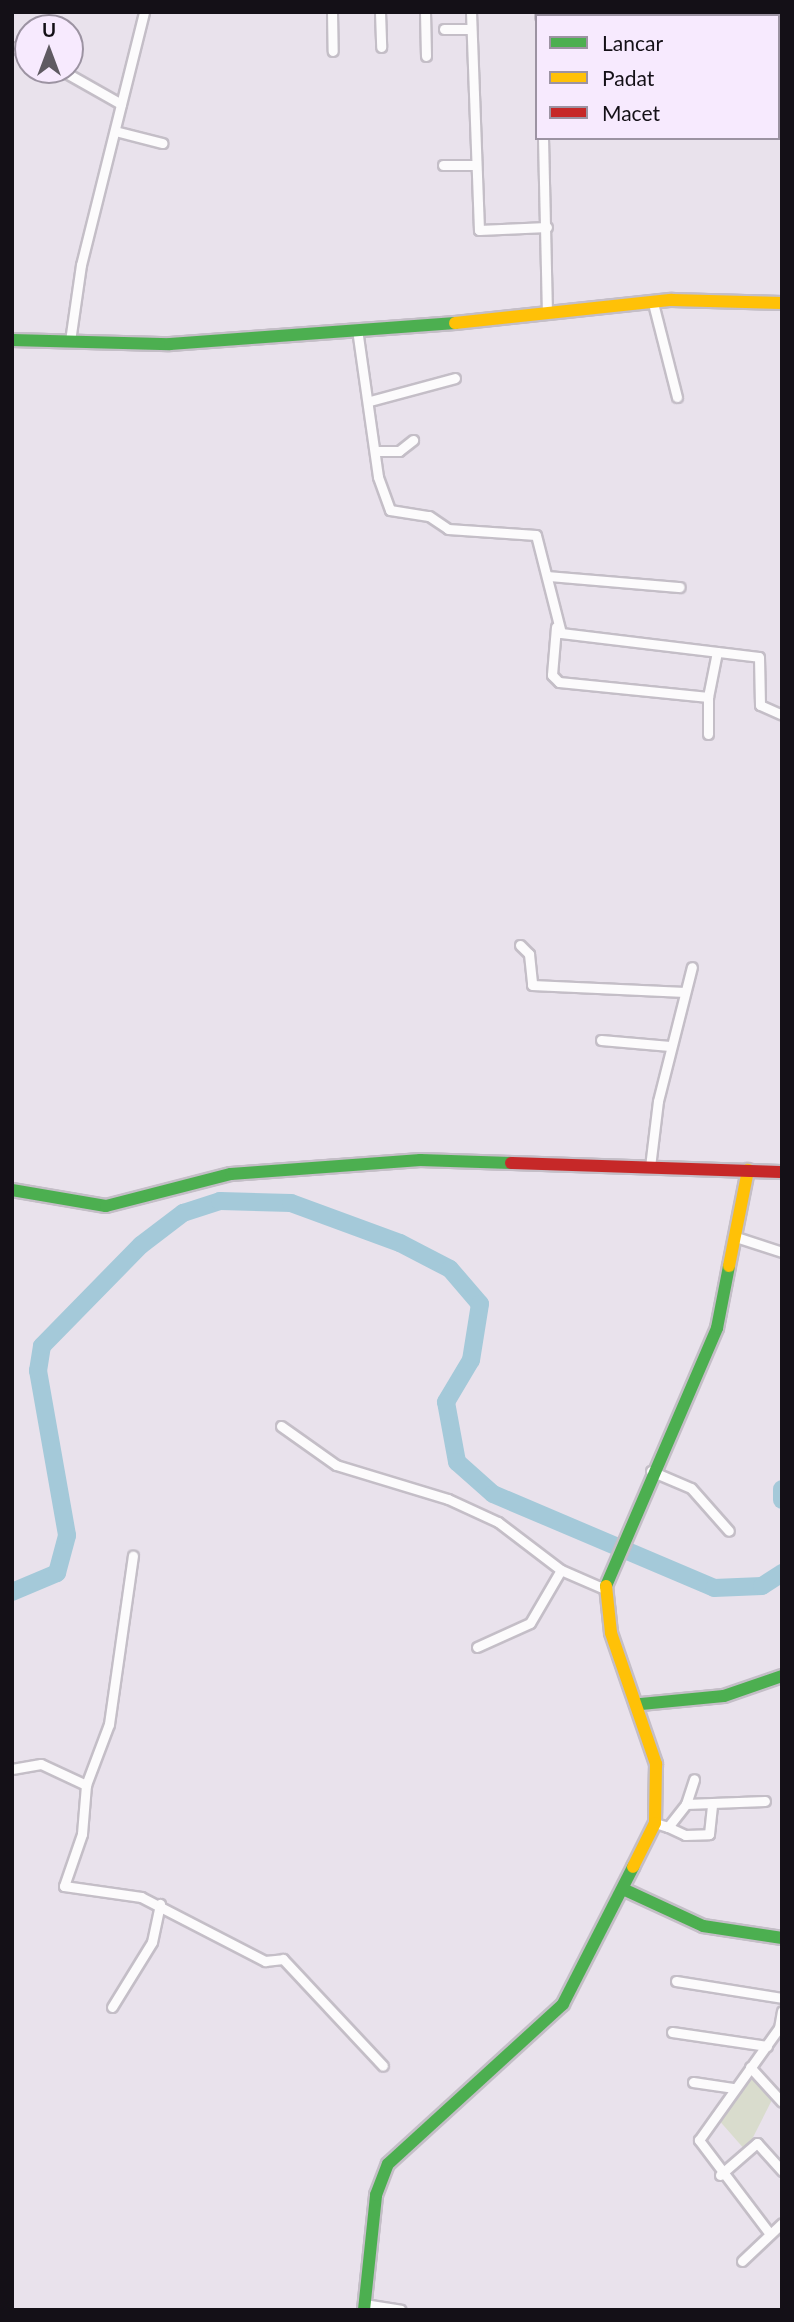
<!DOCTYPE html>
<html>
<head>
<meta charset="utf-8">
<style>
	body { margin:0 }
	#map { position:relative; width:794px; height:2322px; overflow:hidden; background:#e9e2ec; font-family:Lato,sans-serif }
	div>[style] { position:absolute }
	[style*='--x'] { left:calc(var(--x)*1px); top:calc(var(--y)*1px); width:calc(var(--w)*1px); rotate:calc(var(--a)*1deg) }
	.green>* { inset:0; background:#d9dccd }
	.river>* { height:18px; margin:-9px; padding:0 9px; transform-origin:9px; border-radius:9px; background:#a4c9d9 }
	.roads { filter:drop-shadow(2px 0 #c4bec7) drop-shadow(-2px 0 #c4bec7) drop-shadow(0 2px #c4bec7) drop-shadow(0 -2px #c4bec7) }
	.street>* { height:9px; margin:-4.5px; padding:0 4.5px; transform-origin:4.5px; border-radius:4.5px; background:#fcfbfc }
	.fast>* { height:12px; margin:-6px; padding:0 6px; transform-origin:6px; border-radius:6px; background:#4caf50 }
	.slow>* { height:12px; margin:-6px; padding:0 6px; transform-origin:6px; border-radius:6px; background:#ffc107 }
	.jam>* { height:12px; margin:-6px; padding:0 6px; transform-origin:6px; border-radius:6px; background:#c62828 }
	span { translate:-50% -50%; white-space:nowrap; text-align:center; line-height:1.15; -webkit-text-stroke:5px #f7eafe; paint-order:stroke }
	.frame { position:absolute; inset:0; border:14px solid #141017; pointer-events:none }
	.legend { position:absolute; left:535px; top:14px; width:245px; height:126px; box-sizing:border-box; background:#f7eafe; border:2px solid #9c93a2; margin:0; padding:9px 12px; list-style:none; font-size:21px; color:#141017 }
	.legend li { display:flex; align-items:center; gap:14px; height:35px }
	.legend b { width:35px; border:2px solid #9c93a2 }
	.north { position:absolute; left:14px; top:14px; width:70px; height:70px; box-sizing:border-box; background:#f7eafe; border:2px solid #9c93a2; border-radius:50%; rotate:0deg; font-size:19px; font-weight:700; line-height:28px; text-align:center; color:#141017 }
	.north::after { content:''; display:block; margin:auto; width:24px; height:32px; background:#5f5a62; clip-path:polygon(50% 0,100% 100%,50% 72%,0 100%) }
</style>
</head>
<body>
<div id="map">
	<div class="green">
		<i style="clip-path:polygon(755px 2076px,774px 2096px,746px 2151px,717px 2118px)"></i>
	</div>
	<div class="river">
		<i style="--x:782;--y:1489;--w:11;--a:90"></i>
		<i style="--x:12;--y:1592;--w:49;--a:-22.9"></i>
		<i style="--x:57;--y:1573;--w:39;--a:-75"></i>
		<i style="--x:67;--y:1535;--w:167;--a:-100"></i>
		<i style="--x:38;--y:1371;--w:25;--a:-81"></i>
		<i style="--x:42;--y:1346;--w:141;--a:-45.6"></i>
		<i style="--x:141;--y:1245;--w:53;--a:-37.3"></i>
		<i style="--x:183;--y:1213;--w:39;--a:-18"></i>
		<i style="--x:220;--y:1201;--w:71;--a:1.6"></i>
		<i style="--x:291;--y:1203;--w:116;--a:20.2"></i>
		<i style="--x:400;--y:1243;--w:56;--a:27.5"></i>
		<i style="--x:450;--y:1269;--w:46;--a:49.4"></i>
		<i style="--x:480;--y:1304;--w:57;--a:99.1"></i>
		<i style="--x:471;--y:1360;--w:49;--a:120.8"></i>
		<i style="--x:446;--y:1402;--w:61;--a:79.6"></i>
		<i style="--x:457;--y:1462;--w:48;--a:41.6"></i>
		<i style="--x:493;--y:1494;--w:240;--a:23"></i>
		<i style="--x:714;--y:1588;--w:48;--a:-2.4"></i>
		<i style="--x:762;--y:1586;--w:24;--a:-33"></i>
	</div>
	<div class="roads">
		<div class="street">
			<i style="--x:332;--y:12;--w:39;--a:89"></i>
			<i style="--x:380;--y:12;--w:35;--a:88"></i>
			<i style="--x:425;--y:12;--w:44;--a:88.7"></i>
			<i style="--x:471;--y:12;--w:218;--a:87.9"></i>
			<i style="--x:479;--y:230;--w:68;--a:-2.5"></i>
			<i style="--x:540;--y:12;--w:4;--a:90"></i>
			<i style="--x:774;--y:12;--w:9;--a:21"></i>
			<i style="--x:625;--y:16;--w:47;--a:-4.9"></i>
			<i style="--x:444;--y:29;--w:27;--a:0"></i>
			<i style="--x:12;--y:47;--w:17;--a:21"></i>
			<i style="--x:61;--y:70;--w:69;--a:29.5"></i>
			<i style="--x:115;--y:131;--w:49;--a:14.3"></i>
			<i style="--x:543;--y:138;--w:176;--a:88.7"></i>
			<i style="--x:443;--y:165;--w:30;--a:0"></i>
			<i style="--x:653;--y:303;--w:97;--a:75.7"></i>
			<i style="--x:357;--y:329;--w:149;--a:81.9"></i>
			<i style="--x:378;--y:477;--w:35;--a:70"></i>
			<i style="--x:390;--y:510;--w:39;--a:9"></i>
			<i style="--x:429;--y:516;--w:23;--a:34"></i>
			<i style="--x:448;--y:529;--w:88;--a:3.9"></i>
			<i style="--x:536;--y:535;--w:101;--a:75.7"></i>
			<i style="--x:561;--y:633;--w:199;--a:6.9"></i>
			<i style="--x:759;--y:657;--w:48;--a:88.8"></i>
			<i style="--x:760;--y:705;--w:24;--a:24"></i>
			<i style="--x:70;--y:341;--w:77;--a:-81.8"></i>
			<i style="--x:81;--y:265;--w:261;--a:-76"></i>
			<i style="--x:370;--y:401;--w:88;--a:-15.1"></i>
			<i style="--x:376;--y:451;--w:23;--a:0"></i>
			<i style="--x:399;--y:451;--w:18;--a:-38"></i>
			<i style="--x:548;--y:576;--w:132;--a:4.8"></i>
			<i style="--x:556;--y:627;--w:48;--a:94.8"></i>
			<i style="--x:552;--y:675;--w:10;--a:45"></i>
			<i style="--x:559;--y:682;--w:150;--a:5.7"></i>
			<i style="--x:708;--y:697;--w:46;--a:-78.7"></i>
			<i style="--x:708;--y:697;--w:37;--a:90"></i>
			<i style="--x:520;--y:945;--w:13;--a:45"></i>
			<i style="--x:529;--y:954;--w:31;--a:84"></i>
			<i style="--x:532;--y:985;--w:153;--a:2.6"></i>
			<i style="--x:601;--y:1040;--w:69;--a:5"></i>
			<i style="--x:650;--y:1167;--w:66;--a:-83.1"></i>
			<i style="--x:658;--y:1101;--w:138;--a:-75.8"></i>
			<i style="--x:736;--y:1237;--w:48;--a:18.1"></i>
			<i style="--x:281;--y:1426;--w:67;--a:35.3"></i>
			<i style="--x:336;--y:1465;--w:117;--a:16.9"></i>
			<i style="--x:448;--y:1499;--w:55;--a:24.7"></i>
			<i style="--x:498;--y:1522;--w:79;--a:37.3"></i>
			<i style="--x:651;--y:1471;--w:43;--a:23"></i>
			<i style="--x:691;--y:1488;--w:57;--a:48.5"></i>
			<i style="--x:477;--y:1647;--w:58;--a:-24.4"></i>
			<i style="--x:530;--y:1623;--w:61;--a:-59.7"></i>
			<i style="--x:561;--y:1570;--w:48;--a:23.4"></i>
			<i style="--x:12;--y:1769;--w:29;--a:-10"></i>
			<i style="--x:41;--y:1764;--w:50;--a:25"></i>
			<i style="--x:86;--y:1785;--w:49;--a:94.7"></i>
			<i style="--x:82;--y:1834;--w:55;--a:109.1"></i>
			<i style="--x:64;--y:1886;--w:78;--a:8.1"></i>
			<i style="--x:141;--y:1897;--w:140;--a:27.3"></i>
			<i style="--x:265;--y:1961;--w:18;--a:-6"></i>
			<i style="--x:283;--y:1959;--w:146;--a:46.9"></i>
			<i style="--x:86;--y:1785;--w:65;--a:-69.3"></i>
			<i style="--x:109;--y:1724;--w:170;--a:-81.9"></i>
			<i style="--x:686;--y:1804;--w:26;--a:-72"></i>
			<i style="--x:655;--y:1823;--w:14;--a:17"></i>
			<i style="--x:668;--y:1827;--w:29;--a:-52"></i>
			<i style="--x:686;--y:1804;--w:79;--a:-2.2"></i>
			<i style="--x:668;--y:1827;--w:19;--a:25"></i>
			<i style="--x:685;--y:1835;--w:24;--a:-2"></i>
			<i style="--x:709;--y:1834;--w:29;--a:-84"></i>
			<i style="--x:676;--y:1981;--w:107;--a:9.1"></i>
			<i style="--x:112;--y:2007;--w:76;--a:-58.4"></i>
			<i style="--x:152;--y:1942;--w:39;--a:-78"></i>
			<i style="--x:672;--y:2032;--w:96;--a:8.4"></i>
			<i style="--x:750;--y:2067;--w:47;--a:47.6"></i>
			<i style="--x:693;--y:2082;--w:40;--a:8.5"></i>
			<i style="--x:720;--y:2175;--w:49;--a:-40.9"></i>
			<i style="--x:757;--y:2143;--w:38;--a:48"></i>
			<i style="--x:770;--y:2234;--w:118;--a:-127.1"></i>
			<i style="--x:699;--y:2140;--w:138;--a:-54.5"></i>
			<i style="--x:779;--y:2028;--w:17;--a:-80"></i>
			<i style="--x:742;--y:2261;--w:55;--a:-43.5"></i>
			<i style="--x:364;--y:2304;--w:37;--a:9"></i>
		</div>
		<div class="fast">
			<i style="--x:12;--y:340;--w:158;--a:1.5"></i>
			<i style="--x:170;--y:344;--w:286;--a:-4.2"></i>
			<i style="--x:12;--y:1190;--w:95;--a:9.7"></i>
			<i style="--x:106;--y:1206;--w:129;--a:-14.4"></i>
			<i style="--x:231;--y:1174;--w:190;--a:-4.2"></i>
			<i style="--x:420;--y:1160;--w:91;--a:1.9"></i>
			<i style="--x:606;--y:1586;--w:281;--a:-66.7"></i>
			<i style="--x:717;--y:1328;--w:63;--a:-79"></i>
			<i style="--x:641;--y:1704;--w:83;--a:-5.5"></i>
			<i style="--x:724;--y:1696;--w:61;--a:-19"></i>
			<i style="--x:623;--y:1889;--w:88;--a:24.8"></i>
			<i style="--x:703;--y:1926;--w:80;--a:8.6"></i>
			<i style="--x:364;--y:2310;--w:116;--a:-84"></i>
			<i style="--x:376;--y:2195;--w:33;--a:-69"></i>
			<i style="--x:388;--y:2164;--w:237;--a:-42.4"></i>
			<i style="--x:563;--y:2004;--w:154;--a:-62.9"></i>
		</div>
		<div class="slow">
			<i style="--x:455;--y:323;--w:218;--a:-6.1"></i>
			<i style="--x:672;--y:300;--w:110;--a:1.6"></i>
			<i style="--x:729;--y:1266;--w:98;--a:-78.8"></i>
			<i style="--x:606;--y:1586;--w:47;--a:83.9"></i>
			<i style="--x:611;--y:1633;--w:139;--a:71"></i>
			<i style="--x:656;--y:1764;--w:59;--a:91"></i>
			<i style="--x:655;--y:1823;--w:49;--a:116.6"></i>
		</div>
		<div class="jam">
			<i style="--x:511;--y:1163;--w:271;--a:1.9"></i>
		</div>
	</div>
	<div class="frame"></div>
	<ul class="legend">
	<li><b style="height:9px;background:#4caf50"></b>Lancar</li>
	<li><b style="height:9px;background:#ffc107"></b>Padat</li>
	<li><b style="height:9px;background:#c62828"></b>Macet</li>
	</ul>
	<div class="north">U</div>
</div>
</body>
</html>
